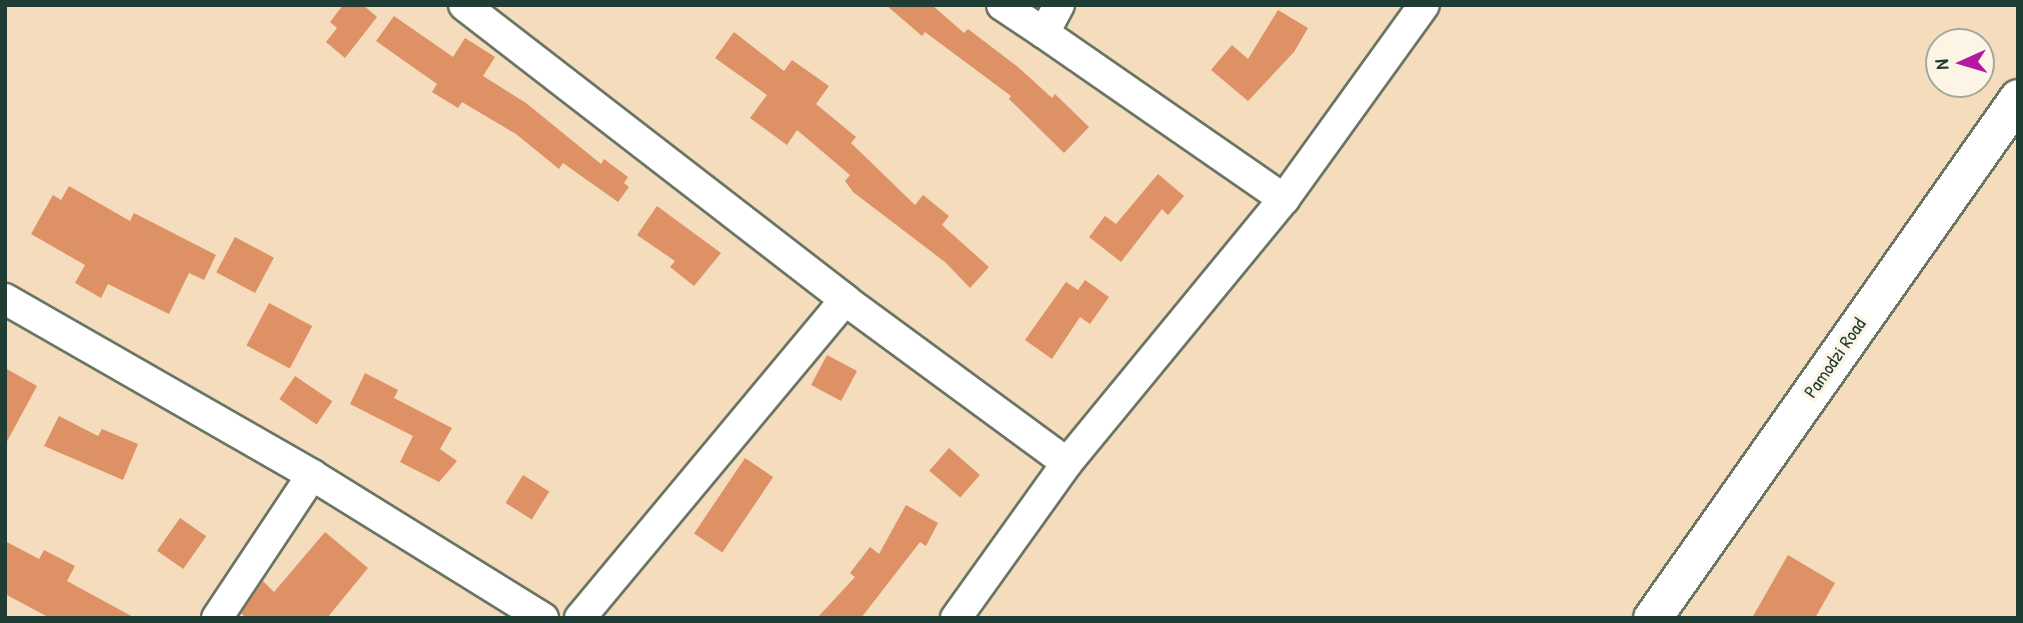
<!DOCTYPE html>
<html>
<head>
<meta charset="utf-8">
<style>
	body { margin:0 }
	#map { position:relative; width:2023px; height:623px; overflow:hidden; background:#f4dcbd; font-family:"Patrick Hand",sans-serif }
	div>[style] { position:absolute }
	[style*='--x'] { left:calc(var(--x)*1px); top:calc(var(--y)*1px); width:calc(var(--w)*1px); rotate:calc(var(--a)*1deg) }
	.building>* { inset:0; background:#dd9165; transform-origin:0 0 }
	.roads { filter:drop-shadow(2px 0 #6a7564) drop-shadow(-2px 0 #6a7564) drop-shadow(0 2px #6a7564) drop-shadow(0 -2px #6a7564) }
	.minor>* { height:30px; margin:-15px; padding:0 15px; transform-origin:15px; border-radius:15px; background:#fff }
	.tertiary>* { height:37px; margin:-18.5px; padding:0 18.5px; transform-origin:18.5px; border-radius:18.5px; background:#fff }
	span { translate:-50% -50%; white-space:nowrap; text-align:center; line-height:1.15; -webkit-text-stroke:7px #fcf5e5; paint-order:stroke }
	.street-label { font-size:19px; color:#1f3d34 }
	.frame { position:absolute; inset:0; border:7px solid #1f3d34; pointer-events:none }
	.north { position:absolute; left:1925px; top:28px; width:70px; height:70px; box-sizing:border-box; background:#fcf5e5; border:2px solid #a4ab9e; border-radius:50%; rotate:266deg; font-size:19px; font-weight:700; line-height:28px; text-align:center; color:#1f3d34 }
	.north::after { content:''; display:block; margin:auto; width:24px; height:32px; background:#b5179e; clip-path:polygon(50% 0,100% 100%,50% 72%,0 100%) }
</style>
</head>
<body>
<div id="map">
	<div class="building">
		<i style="clip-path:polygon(343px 5px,363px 5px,377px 17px,345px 58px,326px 42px,337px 28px,330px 22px)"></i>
		<i style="clip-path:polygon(886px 5px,932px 5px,964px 33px,968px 29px,1018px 67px,1052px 98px,1055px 94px,1089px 127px,1064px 153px,1009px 99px,1011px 96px,925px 32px,922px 36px)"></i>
		<i style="clip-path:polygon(1278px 10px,1308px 28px,1294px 52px,1248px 101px,1211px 70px,1232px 45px,1248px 59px)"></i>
		<i style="clip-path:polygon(394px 16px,453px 57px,465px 38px,495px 57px,483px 76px,526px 103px,601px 164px,604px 159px,628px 177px,624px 183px,629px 187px,618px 202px,563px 163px,559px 169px,516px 134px,462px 102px,458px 108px,432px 92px,437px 84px,376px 41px)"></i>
		<i style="clip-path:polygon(734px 32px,784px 71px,792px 60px,829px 86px,816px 104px,856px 137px,851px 143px,915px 205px,923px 195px,949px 216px,942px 225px,989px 267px,970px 288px,945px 262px,853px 192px,845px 181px,850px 175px,797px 130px,787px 145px,750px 118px,767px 95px,715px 58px)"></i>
		<i style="clip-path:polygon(1158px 174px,1184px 196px,1168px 215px,1162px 209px,1121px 262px,1089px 237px,1105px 216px,1116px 224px)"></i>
		<i style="clip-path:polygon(69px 186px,130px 221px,134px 213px,216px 255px,204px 280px,189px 273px,169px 314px,108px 284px,101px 298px,75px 283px,85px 265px,31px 234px,53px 195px,61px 200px)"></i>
		<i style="clip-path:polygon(657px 206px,721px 253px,694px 286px,670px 267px,675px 261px,637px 235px)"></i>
		<i style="left:235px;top:237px;width:44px;height:40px;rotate:28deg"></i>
		<i style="clip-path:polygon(1085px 280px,1109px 297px,1090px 324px,1080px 317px,1052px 359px,1025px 340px,1066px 282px,1078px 290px)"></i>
		<i style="left:269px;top:303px;width:49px;height:48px;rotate:28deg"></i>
		<i style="left:827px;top:355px;width:34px;height:34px;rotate:28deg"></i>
		<i style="clip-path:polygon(5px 368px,37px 386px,5px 445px)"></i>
		<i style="clip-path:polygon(365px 373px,398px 390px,394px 398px,452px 428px,440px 449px,457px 461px,439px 482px,400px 462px,413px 436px,350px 404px)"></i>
		<i style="left:295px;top:376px;width:45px;height:28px;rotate:34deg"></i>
		<i style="clip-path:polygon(59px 416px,98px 436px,102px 429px,138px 444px,123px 480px,44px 446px)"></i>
		<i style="left:949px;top:448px;width:41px;height:30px;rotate:41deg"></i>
		<i style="left:745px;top:458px;width:34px;height:91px;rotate:34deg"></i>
		<i style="left:523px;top:475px;width:31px;height:33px;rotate:32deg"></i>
		<i style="clip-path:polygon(906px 505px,938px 523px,926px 546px,920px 542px,861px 618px,817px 618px,855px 577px,850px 573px,870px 547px,879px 554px)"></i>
		<i style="left:180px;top:518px;width:32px;height:40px;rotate:35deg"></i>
		<i style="clip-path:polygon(325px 532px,368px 568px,327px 618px,246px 618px,241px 613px,263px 581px,274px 592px)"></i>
		<i style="clip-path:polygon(5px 541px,39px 559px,44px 550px,75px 566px,67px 581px,135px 618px,50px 618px,5px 594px)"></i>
		<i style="clip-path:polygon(1788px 555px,1835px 583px,1815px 618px,1752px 618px)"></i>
	</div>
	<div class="roads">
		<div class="minor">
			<i style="--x:464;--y:5;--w:482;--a:37.7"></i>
			<i style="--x:845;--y:300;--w:275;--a:36.3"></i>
			<i style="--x:1002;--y:5;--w:50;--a:33.7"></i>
			<i style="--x:1044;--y:33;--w:32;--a:-62"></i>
			<i style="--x:1044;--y:33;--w:292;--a:34.7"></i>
			<i style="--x:5;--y:299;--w:354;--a:29.8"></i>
			<i style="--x:217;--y:618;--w:172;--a:-56.4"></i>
			<i style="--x:312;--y:475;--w:272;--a:31.8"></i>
			<i style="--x:580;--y:618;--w:414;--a:-50.2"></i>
			<i style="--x:956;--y:618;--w:191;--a:-54.4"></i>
			<i style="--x:1067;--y:463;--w:342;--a:-50.6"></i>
			<i style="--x:1284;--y:199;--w:239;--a:-54.2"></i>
		</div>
		<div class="tertiary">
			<i style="--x:1652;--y:618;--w:636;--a:-54.86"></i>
		</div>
	</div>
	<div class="street-label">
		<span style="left:1835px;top:358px;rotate:-55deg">Pamodzi Road</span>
	</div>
	<div class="frame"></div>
	<div class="north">N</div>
</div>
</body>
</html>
